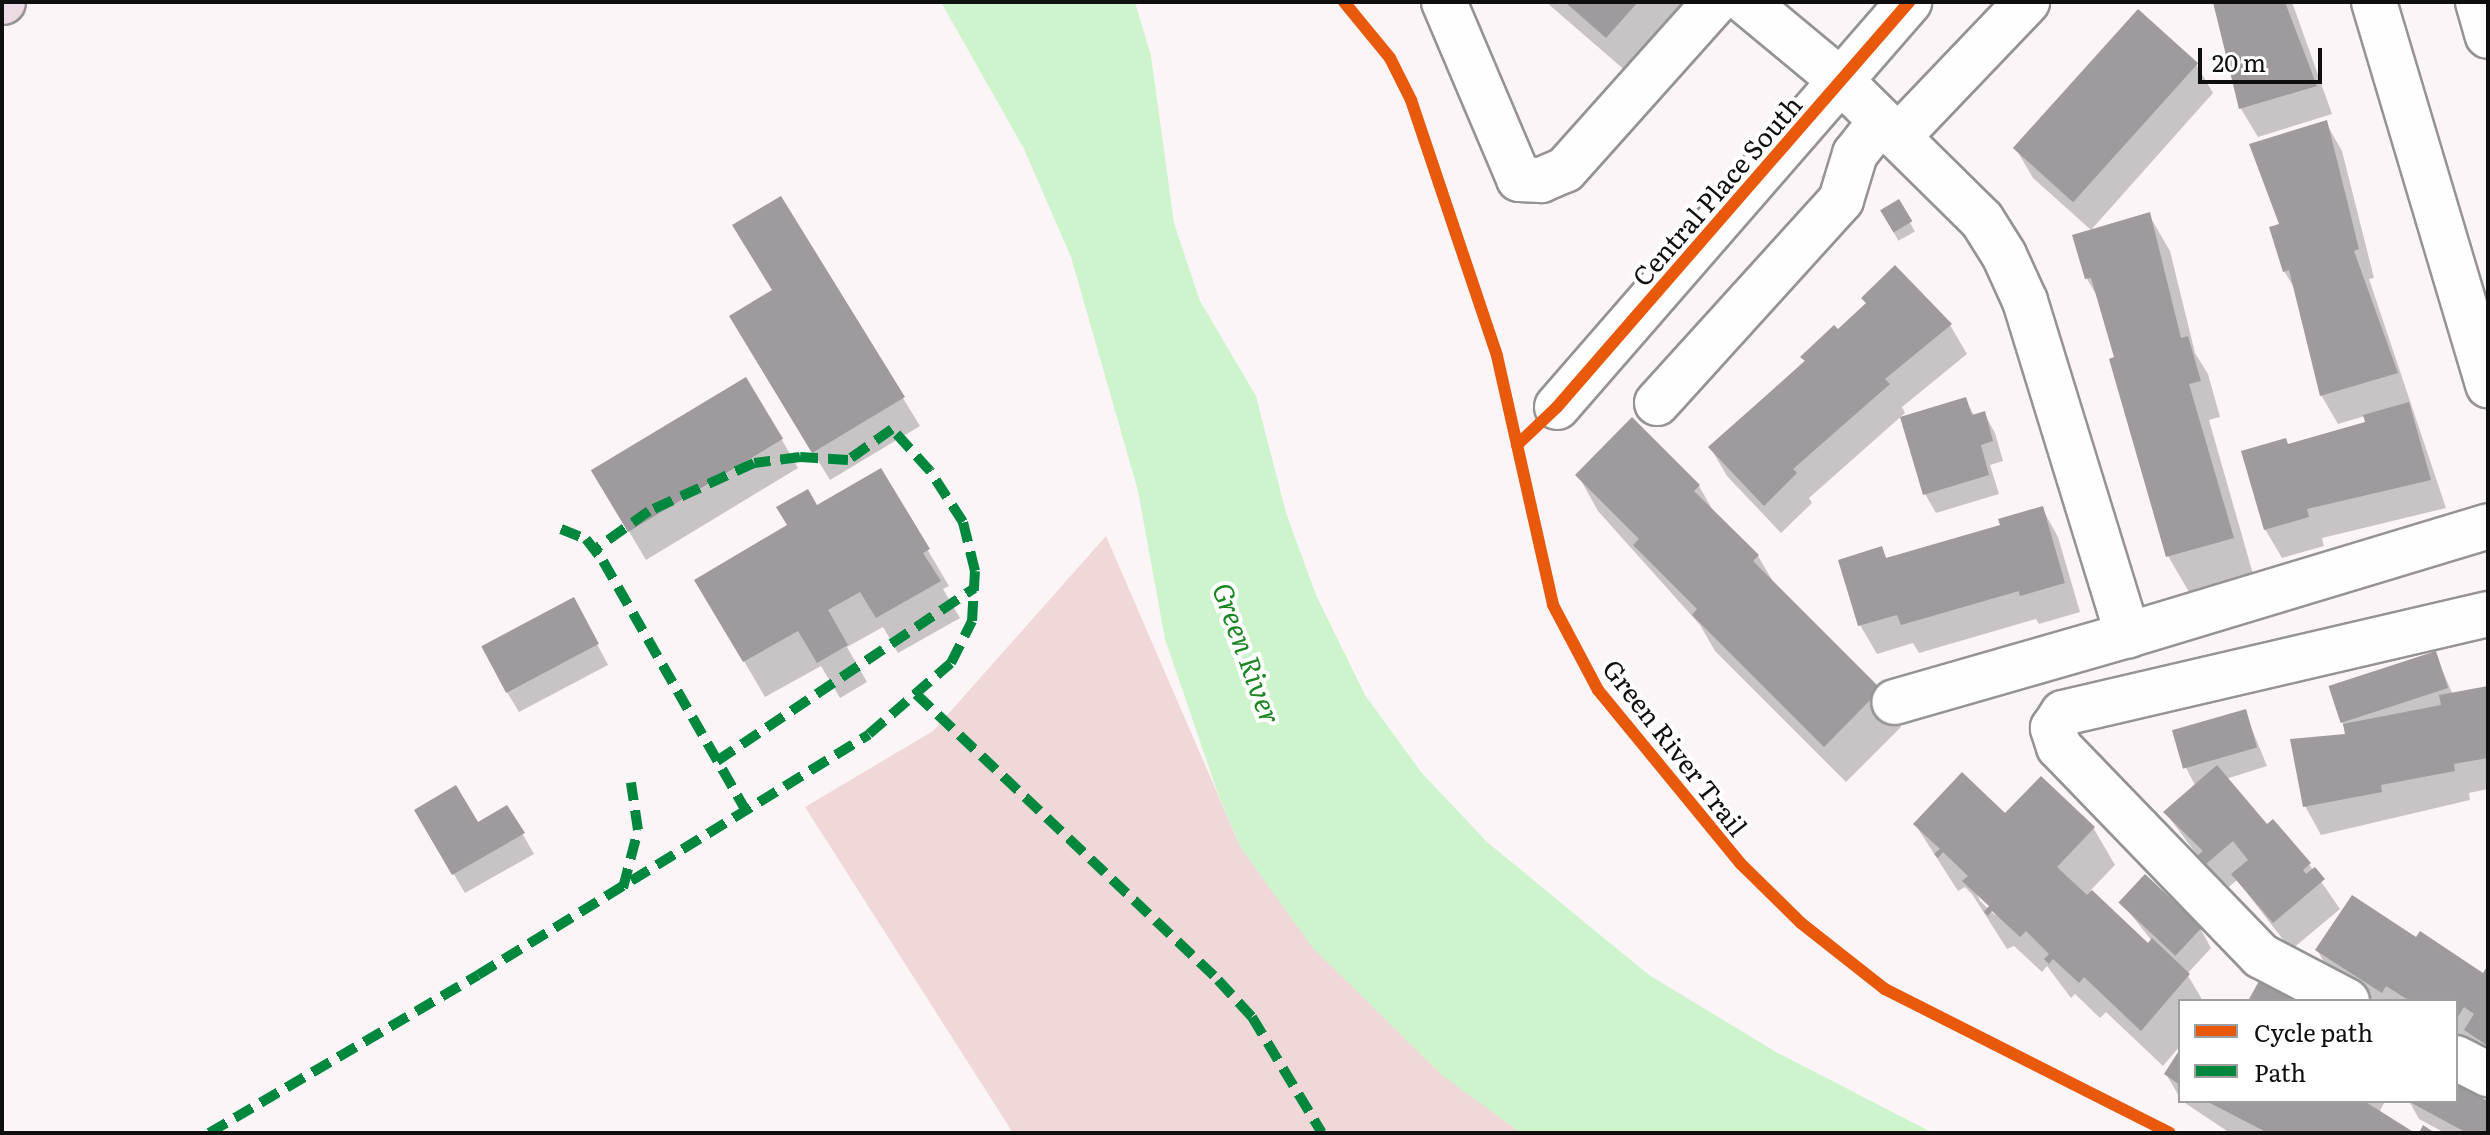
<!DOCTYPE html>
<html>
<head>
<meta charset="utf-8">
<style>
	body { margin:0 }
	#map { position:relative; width:2490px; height:1135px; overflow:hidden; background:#fbf5f8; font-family:Literata,serif }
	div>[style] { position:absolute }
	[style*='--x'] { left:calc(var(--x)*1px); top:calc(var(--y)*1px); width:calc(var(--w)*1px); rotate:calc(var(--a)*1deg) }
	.green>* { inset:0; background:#f1d8d8 }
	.water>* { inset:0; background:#cdf4cc }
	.shadow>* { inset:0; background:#0003; transform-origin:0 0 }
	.building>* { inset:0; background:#9f9a9d; transform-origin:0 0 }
	.roads { filter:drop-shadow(2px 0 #959394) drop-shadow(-2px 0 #959394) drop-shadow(0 2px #959394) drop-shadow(0 -2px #959394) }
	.minor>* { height:44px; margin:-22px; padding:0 22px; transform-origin:22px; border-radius:22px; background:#fefefe }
	.major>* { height:44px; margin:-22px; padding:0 22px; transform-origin:22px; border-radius:22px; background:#ecdbe4 }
	.quiet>* { height:10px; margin-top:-5px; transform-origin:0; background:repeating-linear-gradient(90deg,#00873e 0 20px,transparent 0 30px) }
	.cycleway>* { height:12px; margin:-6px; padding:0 6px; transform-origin:6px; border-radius:6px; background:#e8590c }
	span { translate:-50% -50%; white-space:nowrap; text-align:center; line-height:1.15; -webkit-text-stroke:8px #fff; paint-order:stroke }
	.street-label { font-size:26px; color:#0f0f0f }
	.water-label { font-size:28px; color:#1b8722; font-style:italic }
	.frame { position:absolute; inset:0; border:4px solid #0f0f0f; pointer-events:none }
	.legend { position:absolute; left:2178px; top:999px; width:280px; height:104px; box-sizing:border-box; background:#fff; border:2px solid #9f9f9f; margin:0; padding:10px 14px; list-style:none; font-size:24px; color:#0f0f0f }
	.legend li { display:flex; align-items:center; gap:16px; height:40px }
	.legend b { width:40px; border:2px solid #9f9f9f }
	.scale { position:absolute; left:2198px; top:48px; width:124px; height:36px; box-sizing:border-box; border:4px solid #0f0f0f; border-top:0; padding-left:10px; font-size:24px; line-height:28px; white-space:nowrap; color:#0f0f0f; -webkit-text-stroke:6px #fff; paint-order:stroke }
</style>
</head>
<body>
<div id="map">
	<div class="green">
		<i style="clip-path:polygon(1106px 536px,1241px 848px,1531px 1133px,1013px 1133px,805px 807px,933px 731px)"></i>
	</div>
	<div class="water">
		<i style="clip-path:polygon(941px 2px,1135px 2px,1151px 56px,1174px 223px,1200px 301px,1256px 396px,1286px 513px,1316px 595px,1365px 695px,1421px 772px,1487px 842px,1649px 975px,1776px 1052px,1933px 1133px,1521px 1133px,1443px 1076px,1312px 947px,1241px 848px,1218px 794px,1165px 639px,1138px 491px,1071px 257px,1024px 149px)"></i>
	</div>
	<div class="shadow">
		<i style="clip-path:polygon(1546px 2px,1690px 2px,1628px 73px)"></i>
		<i style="clip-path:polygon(2213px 2px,2292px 2px,2332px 114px,2258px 137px,2241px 109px)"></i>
		<i style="clip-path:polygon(2196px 64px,2213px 93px,2091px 230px,2033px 178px,2016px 149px)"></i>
		<i style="clip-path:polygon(2326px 123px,2342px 151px,2374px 278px,2369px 279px,2446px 508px,2322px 538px,2324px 546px,2282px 558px,2265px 529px,2289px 446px,2368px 424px,2365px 416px,2338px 424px,2321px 395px,2296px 291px,2284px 271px,2282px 225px)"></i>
		<i style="clip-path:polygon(781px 198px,920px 426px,830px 480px,748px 346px,774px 291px)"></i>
		<i style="left:1898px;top:201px;width:35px;height:19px;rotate:61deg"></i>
		<i style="clip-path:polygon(2149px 215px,2170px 251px,2195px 353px,2208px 374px,2220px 417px,2209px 420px,2253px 574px,2189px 592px,2168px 556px,2100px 301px,2087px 279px)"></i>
		<i style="clip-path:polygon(1863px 299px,1950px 325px,1967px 354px,1902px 407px,1905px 413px,1809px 498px,1812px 503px,1781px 533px,1727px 476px,1710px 447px,1867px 304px)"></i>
		<i style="clip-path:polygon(1965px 399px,1975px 417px,1984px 413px,1995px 433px,2003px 461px,1990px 465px,1999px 494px,1936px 513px,1925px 494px)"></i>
		<i style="clip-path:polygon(782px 440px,798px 468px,646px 560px,593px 471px)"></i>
		<i style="clip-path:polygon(880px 470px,949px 586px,943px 589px,960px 618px,898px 653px,883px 627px,847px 647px,867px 682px,840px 698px,821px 666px,765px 697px,697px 581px)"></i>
		<i style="clip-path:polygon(1578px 475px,1699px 486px,1715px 514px,1758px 556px,1775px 585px,1880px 690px,1901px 727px,1846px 782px,1715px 651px,1700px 625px,1598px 511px)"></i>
		<i style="clip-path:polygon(2042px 508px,2058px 537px,2080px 612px,2039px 624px,2036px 619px,1919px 653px,1913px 643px,1877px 654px,1860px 625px,1841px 561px,1881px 549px,1887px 559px,2002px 526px)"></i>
		<i style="clip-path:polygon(584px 619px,608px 665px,519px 712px,507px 692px)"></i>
		<i style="clip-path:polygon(2435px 653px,2453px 695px,2488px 688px,2488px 789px,2469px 793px,2470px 800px,2321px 835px,2305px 806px,2347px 736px,2330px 687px)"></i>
		<i style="clip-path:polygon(2245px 712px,2267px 766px,2226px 779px,2267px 827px,2309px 864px,2340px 909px,2291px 950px,2237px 880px,2224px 891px,2165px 812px,2195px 785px,2186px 768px)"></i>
		<i style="clip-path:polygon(evenodd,2041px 778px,2094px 829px,2115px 865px,2090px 891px,2148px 945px,2152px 941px,2121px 902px,2200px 928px,2211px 948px,2187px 974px,2203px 1001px,2180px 1001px,2180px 1046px,2163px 1066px,2106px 1012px,2100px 1018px,2075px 994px,2071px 998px,2047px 966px,2042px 972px,2014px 946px,2007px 949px,1972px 894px,1965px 887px,1958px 891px,1915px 824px,2005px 815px,2041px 778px,1976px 892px,1998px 912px,1995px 915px,1980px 901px,1976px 892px)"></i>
		<i style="clip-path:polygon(507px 807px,534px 854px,465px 893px,416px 811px,478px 825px)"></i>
		<i style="clip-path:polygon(2416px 939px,2483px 976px,2488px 969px,2488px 1062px,2456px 1047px,2456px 1001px,2369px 1001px,2334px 979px,2317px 950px)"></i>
		<i style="clip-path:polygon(2180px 1053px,2180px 1098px,2166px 1074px)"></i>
		<i style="clip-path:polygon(2456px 1086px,2488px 1103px,2488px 1133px,2445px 1133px,2419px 1119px,2409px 1101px,2456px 1101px)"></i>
		<i style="clip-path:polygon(2182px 1101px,2385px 1101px,2379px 1113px,2411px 1133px,2230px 1133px)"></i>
	</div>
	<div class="building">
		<i style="clip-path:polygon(1565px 2px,1638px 2px,1606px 38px)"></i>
		<i style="clip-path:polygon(2213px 2px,2285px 2px,2317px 86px,2239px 109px)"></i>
		<i style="left:2138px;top:9px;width:81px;height:187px;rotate:42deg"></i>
		<i style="clip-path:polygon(2327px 120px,2359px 249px,2354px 251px,2398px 373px,2320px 396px,2289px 270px,2283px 272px,2269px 227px,2279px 224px,2249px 144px)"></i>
		<i style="clip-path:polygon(781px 196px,905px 397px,812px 453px,729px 316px,772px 290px,732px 225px)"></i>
		<i style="left:1899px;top:199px;width:26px;height:22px;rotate:59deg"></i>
		<i style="clip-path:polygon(2150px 212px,2181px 338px,2188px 336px,2201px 381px,2189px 384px,2234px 538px,2166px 557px,2109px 359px,2114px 357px,2091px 278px,2085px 279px,2072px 235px)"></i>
		<i style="clip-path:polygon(1895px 265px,1952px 324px,1885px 379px,1890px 384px,1793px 469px,1797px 473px,1764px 506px,1708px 447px,1805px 361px,1800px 357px,1834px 325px,1838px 329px,1866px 303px,1861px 298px)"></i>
		<i style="left:746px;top:377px;width:72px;height:181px;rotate:59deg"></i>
		<i style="clip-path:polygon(1966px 397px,1972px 415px,1985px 411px,1993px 441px,1981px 445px,1989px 475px,1923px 495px,1900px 417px)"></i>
		<i style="clip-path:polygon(2409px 402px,2431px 480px,2307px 509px,2309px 517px,2264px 530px,2241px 451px,2286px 438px,2288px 444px,2365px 422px,2363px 415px)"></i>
		<i style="clip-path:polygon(1632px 417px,1700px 485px,1694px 491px,1759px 555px,1753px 561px,1881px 689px,1824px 747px,1692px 615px,1697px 609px,1633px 545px,1639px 539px,1575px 475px)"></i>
		<i style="clip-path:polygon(881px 468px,930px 549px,923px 553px,941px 581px,876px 618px,860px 592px,828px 610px,848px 645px,817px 663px,798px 631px,743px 662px,694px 580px,787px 525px,776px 507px,808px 489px,817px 505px)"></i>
		<i style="clip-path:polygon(2043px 506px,2065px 583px,2020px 596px,2019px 591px,1901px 625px,1897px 615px,1858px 626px,1838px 560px,1882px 546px,1886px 558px,2000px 525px,1998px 519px)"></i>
		<i style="left:574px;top:597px;width:53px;height:105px;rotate:62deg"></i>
		<i style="left:2436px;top:651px;width:39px;height:113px;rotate:72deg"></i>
		<i style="clip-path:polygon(2488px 686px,2488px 758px,2454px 764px,2455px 771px,2381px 785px,2382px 792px,2303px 807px,2290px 739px,2345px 734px,2343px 724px,2441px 705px,2439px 695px)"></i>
		<i style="left:2246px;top:709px;width:40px;height:77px;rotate:74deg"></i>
		<i style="clip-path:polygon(2217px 765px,2267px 824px,2273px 819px,2311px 863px,2303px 870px,2306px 874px,2315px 867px,2325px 879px,2273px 923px,2231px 874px,2248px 860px,2233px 841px,2206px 864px,2198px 855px,2203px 851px,2163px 812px)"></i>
		<i style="clip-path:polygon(1962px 772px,2005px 813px,2041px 776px,2095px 827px,2057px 867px,2087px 895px,2092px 890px,2148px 943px,2152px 938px,2190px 974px,2141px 1031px,2084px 977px,2079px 983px,2053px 959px,2049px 964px,2044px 959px,2049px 954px,2026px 931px,2020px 937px,1992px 911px,1988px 916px,1984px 912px,1989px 906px,1962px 881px,1968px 876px,1943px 852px,1938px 858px,1934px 854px,1940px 849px,1913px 824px)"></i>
		<i style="clip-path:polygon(456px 785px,478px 822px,507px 805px,525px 833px,452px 875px,414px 810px)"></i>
		<i style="left:2145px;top:874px;width:78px;height:39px;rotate:43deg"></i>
		<i style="clip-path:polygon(2352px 895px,2416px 937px,2420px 931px,2483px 973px,2488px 965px,2488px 1046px,2464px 1030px,2474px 1014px,2464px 1007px,2456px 1020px,2456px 1001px,2410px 1001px,2386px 986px,2382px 993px,2315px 950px)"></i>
		<i style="clip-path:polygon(2259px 981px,2297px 1001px,2248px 1001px)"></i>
		<i style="clip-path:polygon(2180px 1049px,2180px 1085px,2164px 1074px)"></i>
		<i style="clip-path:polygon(2456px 1084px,2488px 1101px,2488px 1133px,2467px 1133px,2408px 1101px,2456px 1101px)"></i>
		<i style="clip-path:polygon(2206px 1101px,2364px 1101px,2415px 1133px,2268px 1133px)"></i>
		<i style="clip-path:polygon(2423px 1125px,2435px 1133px,2419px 1133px)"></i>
	</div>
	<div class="roads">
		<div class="minor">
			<i style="--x:1444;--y:2;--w:192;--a:67"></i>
			<i style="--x:1519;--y:179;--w:22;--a:3"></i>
			<i style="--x:1541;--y:180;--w:26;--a:-23"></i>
			<i style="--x:1565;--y:170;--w:225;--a:-48.2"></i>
			<i style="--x:1746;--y:2;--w:122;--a:39.7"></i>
			<i style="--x:1840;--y:80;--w:199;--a:44.6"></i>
			<i style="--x:1982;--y:220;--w:41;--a:57.8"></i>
			<i style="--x:2004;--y:255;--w:51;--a:65.5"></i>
			<i style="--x:2025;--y:301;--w:350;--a:72.9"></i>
			<i style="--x:2128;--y:635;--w:243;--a:164"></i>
			<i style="--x:2374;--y:2;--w:400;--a:73.4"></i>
			<i style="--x:2478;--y:2;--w:35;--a:74"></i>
			<i style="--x:1898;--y:137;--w:187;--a:-46.3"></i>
			<i style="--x:1657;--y:403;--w:274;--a:-47.8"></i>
			<i style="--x:1841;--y:200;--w:48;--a:-73.1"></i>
			<i style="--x:1855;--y:154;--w:42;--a:-51.8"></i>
			<i style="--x:1557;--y:407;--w:537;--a:-49"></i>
			<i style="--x:2128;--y:635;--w:376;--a:-16.8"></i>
			<i style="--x:2347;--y:1001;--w:97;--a:-152.4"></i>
			<i style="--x:2261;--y:956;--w:291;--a:-134"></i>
			<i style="--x:2059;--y:747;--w:20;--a:-108"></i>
			<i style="--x:2053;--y:728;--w:18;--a:-56"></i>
			<i style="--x:2063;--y:713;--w:436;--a:-13.1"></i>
			<i style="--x:2456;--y:1058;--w:36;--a:27"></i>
		</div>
		<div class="major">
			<i style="--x:2;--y:2;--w:1;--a:0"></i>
		</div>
	</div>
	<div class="quiet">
		<i style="--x:561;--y:529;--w:27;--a:22"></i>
		<i style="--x:586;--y:539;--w:28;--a:52"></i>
		<i style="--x:603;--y:561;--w:288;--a:60.2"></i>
		<i style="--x:916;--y:694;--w:416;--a:43.4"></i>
		<i style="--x:1218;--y:980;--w:50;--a:47.4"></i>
		<i style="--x:1252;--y:1017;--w:135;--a:58.9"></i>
		<i style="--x:717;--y:761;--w:310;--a:-33.9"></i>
		<i style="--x:623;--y:888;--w:60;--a:-75.5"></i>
		<i style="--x:638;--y:830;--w:48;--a:-98.5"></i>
		<i style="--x:209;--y:1133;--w:312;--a:-30.4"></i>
		<i style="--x:478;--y:975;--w:459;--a:-31.6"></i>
		<i style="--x:869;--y:734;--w:108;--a:-40.9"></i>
		<i style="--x:951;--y:663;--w:47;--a:-63.4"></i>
		<i style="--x:972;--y:621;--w:50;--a:-86.6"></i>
		<i style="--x:975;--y:571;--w:50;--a:-103.8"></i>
		<i style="--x:963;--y:522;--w:61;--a:-122.9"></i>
		<i style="--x:930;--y:471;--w:57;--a:-132.1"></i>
		<i style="--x:892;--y:429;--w:54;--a:144.8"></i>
		<i style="--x:848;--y:460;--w:48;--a:-176.4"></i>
		<i style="--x:800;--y:457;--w:46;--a:172.6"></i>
		<i style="--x:754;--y:463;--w:115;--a:155.4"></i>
		<i style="--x:649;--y:511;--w:67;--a:144.7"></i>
	</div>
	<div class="cycleway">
		<i style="--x:1344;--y:2;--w:72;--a:50.6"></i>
		<i style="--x:1390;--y:58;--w:47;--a:63.4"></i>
		<i style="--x:1411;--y:100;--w:270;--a:71.4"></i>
		<i style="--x:1497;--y:356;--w:255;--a:77.3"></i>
		<i style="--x:1553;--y:605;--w:96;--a:62.1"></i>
		<i style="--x:1598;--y:690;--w:225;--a:50.6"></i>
		<i style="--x:1741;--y:864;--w:84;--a:44.5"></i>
		<i style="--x:1801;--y:923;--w:107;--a:38.2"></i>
		<i style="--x:1885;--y:989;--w:319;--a:26.8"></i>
		<i style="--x:1517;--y:445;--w:55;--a:-43.5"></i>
		<i style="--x:1557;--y:407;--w:537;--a:-49"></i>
	</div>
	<div class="street-label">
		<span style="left:1716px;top:190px;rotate:-49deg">Central Place South</span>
		<span style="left:1676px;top:747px;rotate:52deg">Green River Trail</span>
	</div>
	<div class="water-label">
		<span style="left:1248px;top:653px;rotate:70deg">Green River</span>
	</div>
	<div class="frame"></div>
	<ul class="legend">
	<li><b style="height:10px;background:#e8590c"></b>Cycle path</li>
	<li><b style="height:10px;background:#00873e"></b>Path</li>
	</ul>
	<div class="scale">20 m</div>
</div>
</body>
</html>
